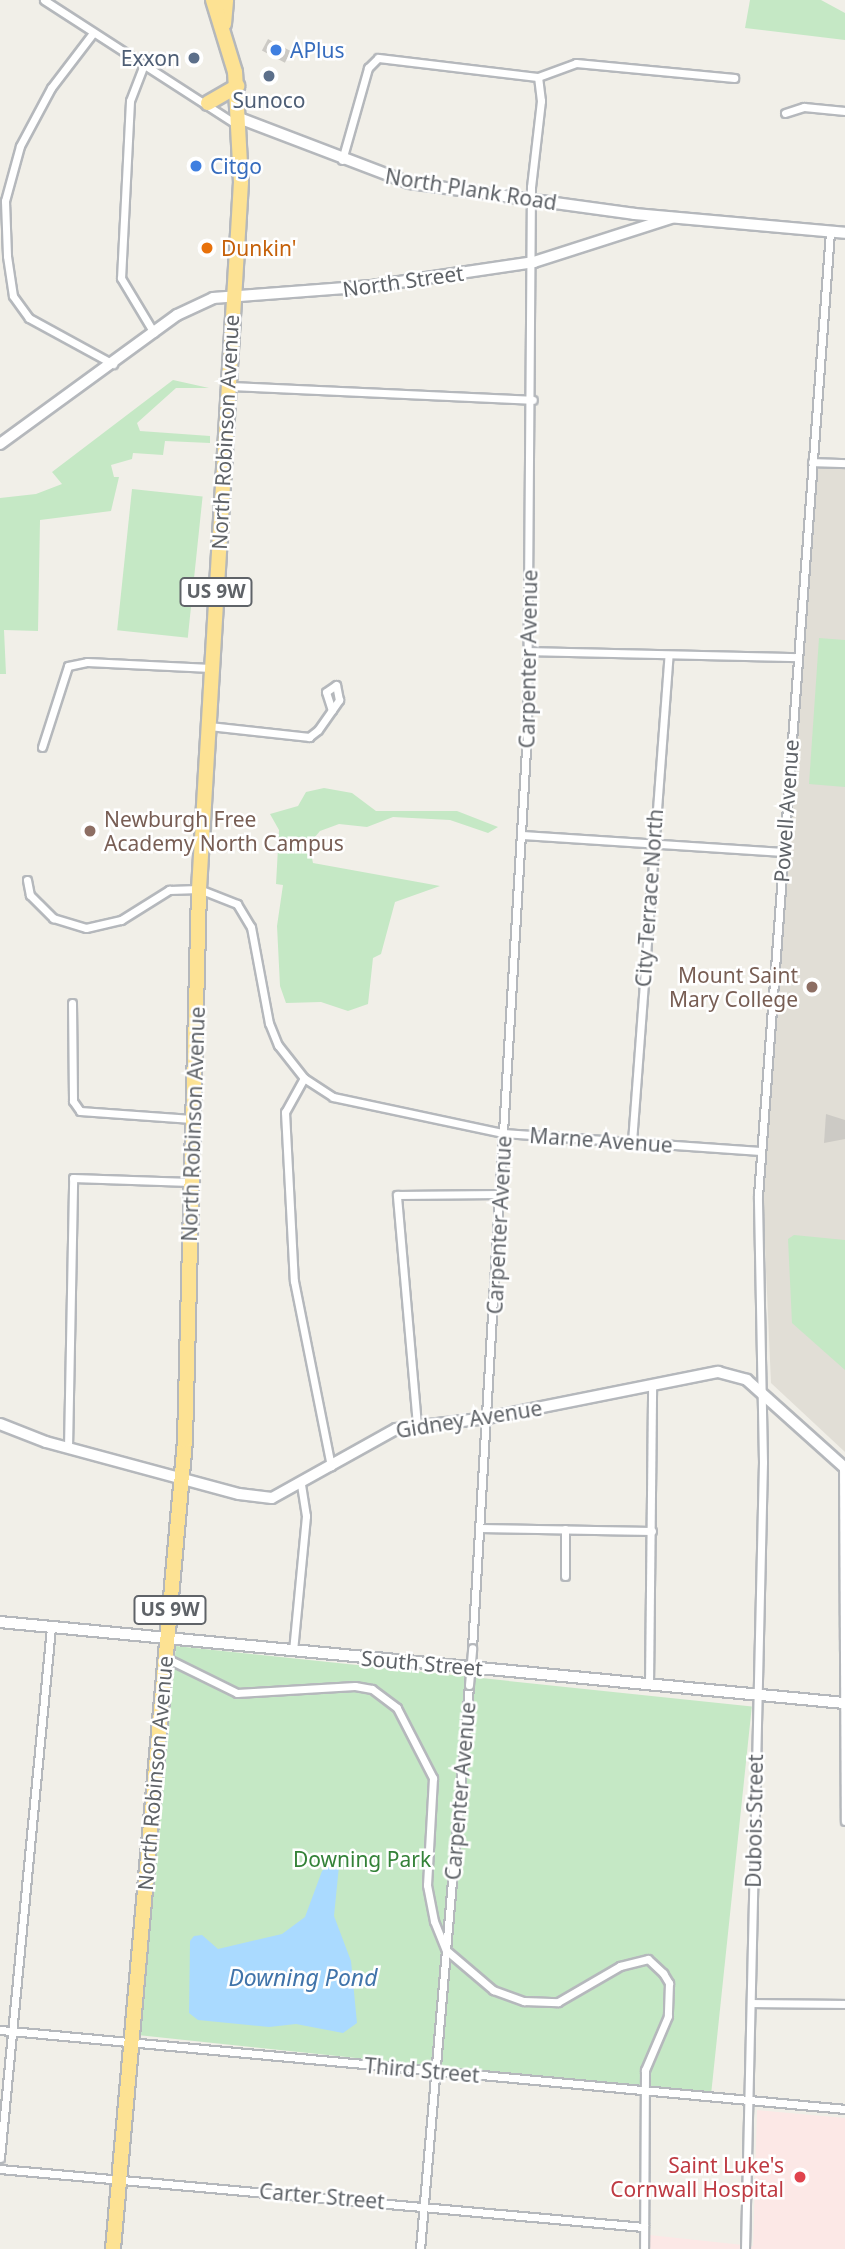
<!DOCTYPE html>
<html>
<head>
<meta charset="utf-8">
<style>
	body { margin:0 }
	#map { position:relative; width:845px; height:2249px; overflow:hidden; background:#f1efe8; font-family:"Noto Sans",sans-serif }
	div>[style] { position:absolute }
	[style*='--x'] { left:calc(var(--x)*1px); top:calc(var(--y)*1px); width:calc(var(--w)*1px); rotate:calc(var(--a)*1deg) }
	.education>* { inset:0; background:#e1ded6 }
	.medical>* { inset:0; background:#fce8e6 }
	.green>* { inset:0; background:#c5e8c5; transform-origin:0 0 }
	.water>* { inset:0; background:#aadaff }
	.building>* { inset:0; background:#cccac5; transform-origin:0 0 }
	.roads { filter:drop-shadow(2px 0 #b5b8bc) drop-shadow(-2px 0 #b5b8bc) drop-shadow(0 2px #b5b8bc) drop-shadow(0 -2px #b5b8bc) }
	.street>* { height:7px; margin:-3.5px; padding:0 3.5px; transform-origin:3.5px; border-radius:3.5px; background:#fff }
	.secondary>* { height:10px; margin:-5px; padding:0 5px; transform-origin:5px; border-radius:5px; background:#fff }
	.highway>* { height:14px; margin:-7px; padding:0 7px; transform-origin:7px; border-radius:7px; background:#fde293 }
	.bridges { filter:drop-shadow(2px 0 #b5b8bc) drop-shadow(-2px 0 #b5b8bc) drop-shadow(0 2px #b5b8bc) drop-shadow(0 -2px #b5b8bc) }
	.street-bridge>* { height:7px; margin:-3.5px; padding:0 3.5px; transform-origin:3.5px; border-radius:3.5px; background:#fff }
	.dots>* { width:19px; height:19px; translate:-50% -50%; box-sizing:border-box; border:4px solid #fff; border-radius:50% }
	span { translate:-50% -50%; white-space:nowrap; text-align:center; line-height:1.15; -webkit-text-stroke:5px #fff; paint-order:stroke }
	.shield-label span { padding:2px 5px; background:#fff; border:2px solid; border-radius:5px; -webkit-text-stroke-width:0 }
	.shield-label { font-size:19px; color:#5f6368; font-weight:700 }
	.shop-label { font-size:21px; color:#366cbe }
	.left { translate:0 -50%; text-align:left }
	.service-label { font-size:21px; color:#4e5e75 }
	.right { translate:-100% -50%; text-align:right }
	.street-label { font-size:21px; color:#5f6368 }
	.food-label { font-size:21px; color:#c56008 }
	.education-label { font-size:21px; color:#785e54 }
	.park-label { font-size:21px; color:#348238 }
	.health-label { font-size:21px; color:#be3a42 }
	.water-label { font-size:23px; color:#4174aa; font-style:italic }
</style>
</head>
<body>
<div id="map">
	<div class="education">
		<i style="clip-path:polygon(817px 466px,845px 467px,845px 1452px,771px 1383px,763px 1202px)"></i>
	</div>
	<div class="medical">
		<i style="clip-path:polygon(757px 2110px,845px 2118px,845px 2249px,648px 2249px,649px 2235px,753px 2246px)"></i>
	</div>
	<div class="green">
		<i style="clip-path:polygon(750px 0,821px 0,845px 13px,845px 40px,745px 28px)"></i>
		<i style="clip-path:polygon(173px 380px,209px 388px,176px 388px,137px 423px,140px 431px,210px 436px,210px 443px,165px 441px,163px 455px,133px 453px,132px 459px,111px 465px,114px 477px,119px 477px,111px 511px,40px 520px,38px 631px,4px 630px,6px 674px,0 674px,0 498px,36px 494px,62px 484px,52px 472px)"></i>
		<i style="left:132px;top:489px;width:71px;height:142px;rotate:6deg"></i>
		<i style="clip-path:polygon(819px 638px,845px 640px,845px 787px,809px 784px)"></i>
		<i style="clip-path:polygon(324px 788px,352px 793px,376px 811px,457px 811px,498px 827px,488px 833px,450px 820px,393px 817px,367px 827px,339px 824px,320px 831px,309px 844px,313px 863px,440px 886px,395px 902px,381px 954px,373px 958px,368px 1004px,348px 1011px,321px 1002px,286px 1003px,280px 986px,277px 926px,283px 885px,276px 884px,279px 830px,270px 814px,298px 806px,306px 792px)"></i>
		<i style="clip-path:polygon(794px 1235px,845px 1240px,845px 1370px,792px 1323px,788px 1239px)"></i>
		<i style="left:176px;top:1646px;width:579px;height:391px;rotate:6deg"></i>
	</div>
	<div class="water">
		<i style="clip-path:polygon(331px 1864px,339px 1866px,334px 1916px,351px 1961px,357px 2023px,343px 2033px,296px 2024px,269px 2027px,198px 2020px,189px 2013px,190px 1941px,194px 1936px,202px 1935px,218px 1949px,282px 1934px,305px 1917px,322px 1871px)"></i>
	</div>
	<div class="building">
		<i style="left:268px;top:39px;width:26px;height:13px;rotate:28deg"></i>
		<i style="clip-path:polygon(826px 1114px,845px 1120px,845px 1139px,824px 1143px)"></i>
	</div>
	<div class="roads">
		<div class="street">
			<i style="--x:44;--y:0;--w:230;--a:32.9"></i>
			<i style="--x:93;--y:33;--w:69;--a:127.4"></i>
			<i style="--x:51;--y:88;--w:66;--a:118.1"></i>
			<i style="--x:20;--y:146;--w:57;--a:105.3"></i>
			<i style="--x:5;--y:201;--w:55;--a:87.9"></i>
			<i style="--x:7;--y:256;--w:40;--a:81.5"></i>
			<i style="--x:13;--y:296;--w:27;--a:54"></i>
			<i style="--x:29;--y:318;--w:96;--a:28.7"></i>
			<i style="--x:143;--y:67;--w:36;--a:111"></i>
			<i style="--x:130;--y:101;--w:177;--a:92.9"></i>
			<i style="--x:121;--y:278;--w:64;--a:59"></i>
			<i style="--x:538;--y:77;--w:40;--a:-20.2"></i>
			<i style="--x:576;--y:63;--w:159;--a:5.4"></i>
			<i style="--x:785;--y:113;--w:20;--a:-18"></i>
			<i style="--x:804;--y:107;--w:41;--a:5.6"></i>
			<i style="--x:342;--y:160;--w:96;--a:-74.2"></i>
			<i style="--x:368;--y:68;--w:14;--a:-45"></i>
			<i style="--x:378;--y:58;--w:161;--a:6.8"></i>
			<i style="--x:229;--y:386;--w:304;--a:2.6"></i>
			<i style="--x:812;--y:462;--w:33;--a:2"></i>
			<i style="--x:528;--y:651;--w:269;--a:1.3"></i>
			<i style="--x:209;--y:726;--w:101;--a:6.3"></i>
			<i style="--x:309;--y:737;--w:11;--a:-38"></i>
			<i style="--x:318;--y:730;--w:37;--a:-55"></i>
			<i style="--x:339;--y:700;--w:15;--a:-101"></i>
			<i style="--x:336;--y:685;--w:12;--a:145"></i>
			<i style="--x:326;--y:692;--w:19;--a:72"></i>
			<i style="--x:42;--y:747;--w:85;--a:-72.2"></i>
			<i style="--x:68;--y:666;--w:19;--a:-12"></i>
			<i style="--x:87;--y:662;--w:124;--a:2.8"></i>
			<i style="--x:522;--y:835;--w:262;--a:3.7"></i>
			<i style="--x:27;--y:880;--w:15;--a:79"></i>
			<i style="--x:30;--y:895;--w:33;--a:45"></i>
			<i style="--x:53;--y:918;--w:34;--a:17"></i>
			<i style="--x:86;--y:928;--w:36;--a:-13"></i>
			<i style="--x:121;--y:920;--w:57;--a:-32"></i>
			<i style="--x:169;--y:890;--w:30;--a:-2"></i>
			<i style="--x:199;--y:889;--w:41;--a:21.5"></i>
			<i style="--x:237;--y:904;--w:27;--a:59"></i>
			<i style="--x:251;--y:927;--w:98;--a:79.4"></i>
			<i style="--x:269;--y:1023;--w:24;--a:68"></i>
			<i style="--x:278;--y:1045;--w:42;--a:51.8"></i>
			<i style="--x:304;--y:1078;--w:35;--a:33"></i>
			<i style="--x:333;--y:1097;--w:174;--a:12"></i>
			<i style="--x:503;--y:1133;--w:258;--a:4"></i>
			<i style="--x:72;--y:1003;--w:98;--a:89.4"></i>
			<i style="--x:73;--y:1101;--w:12;--a:55"></i>
			<i style="--x:80;--y:1111;--w:112;--a:4.1"></i>
			<i style="--x:304;--y:1078;--w:39;--a:119"></i>
			<i style="--x:285;--y:1112;--w:169;--a:87"></i>
			<i style="--x:294;--y:1281;--w:189;--a:78.7"></i>
			<i style="--x:632;--y:1142;--w:488;--a:-85.7"></i>
			<i style="--x:417;--y:1425;--w:231;--a:-95"></i>
			<i style="--x:397;--y:1195;--w:103;--a:-0.6"></i>
			<i style="--x:68;--y:1448;--w:270;--a:-88.9"></i>
			<i style="--x:73;--y:1178;--w:117;--a:2"></i>
			<i style="--x:843;--y:1465;--w:356;--a:89.7"></i>
			<i style="--x:480;--y:1528;--w:172;--a:1"></i>
			<i style="--x:565;--y:1529;--w:47;--a:90"></i>
			<i style="--x:472;--y:1648;--w:918;--a:-86.56"></i>
			<i style="--x:527;--y:732;--w:545;--a:-89.58"></i>
			<i style="--x:531;--y:187;--w:87;--a:-83.4"></i>
			<i style="--x:541;--y:101;--w:24;--a:-97"></i>
			<i style="--x:293;--y:1651;--w:136;--a:-84.5"></i>
			<i style="--x:306;--y:1516;--w:31;--a:-99"></i>
			<i style="--x:166;--y:1658;--w:79;--a:26.2"></i>
			<i style="--x:237;--y:1693;--w:118;--a:-3.4"></i>
			<i style="--x:355;--y:1686;--w:17;--a:10"></i>
			<i style="--x:372;--y:1689;--w:31;--a:37"></i>
			<i style="--x:397;--y:1708;--w:79;--a:62.8"></i>
			<i style="--x:433;--y:1778;--w:107;--a:93.2"></i>
			<i style="--x:427;--y:1885;--w:37;--a:79"></i>
			<i style="--x:434;--y:1921;--w:31;--a:68"></i>
			<i style="--x:446;--y:1950;--w:62;--a:40.4"></i>
			<i style="--x:493;--y:1990;--w:33;--a:20"></i>
			<i style="--x:524;--y:2001;--w:34;--a:2"></i>
			<i style="--x:558;--y:2002;--w:72;--a:-30.1"></i>
			<i style="--x:620;--y:1966;--w:29;--a:-14"></i>
			<i style="--x:648;--y:1959;--w:21;--a:43"></i>
			<i style="--x:663;--y:1973;--w:12;--a:59"></i>
			<i style="--x:669;--y:1983;--w:33;--a:92"></i>
			<i style="--x:668;--y:2016;--w:59;--a:113.1"></i>
			<i style="--x:645;--y:2070;--w:179;--a:90.3"></i>
			<i style="--x:649;--y:1685;--w:301;--a:-89.4"></i>
			<i style="--x:751;--y:2003;--w:94;--a:0.6"></i>
			<i style="--x:0;--y:2030;--w:849;--a:5.34"></i>
			<i style="--x:0;--y:2158;--w:533;--a:-84.51"></i>
			<i style="--x:0;--y:2169;--w:647;--a:5.15"></i>
			<i style="--x:420;--y:2249;--w:566;--a:-85.03"></i>
			<i style="--x:745;--y:2249;--w:787;--a:-88.69"></i>
			<i style="--x:763;--y:1462;--w:266;--a:-91.1"></i>
			<i style="--x:758;--y:1196;--w:968;--a:-85.73"></i>
		</div>
		<div class="secondary">
			<i style="--x:239;--y:118;--w:182;--a:20.9"></i>
			<i style="--x:409;--y:183;--w:227;--a:7.8"></i>
			<i style="--x:634;--y:214;--w:212;--a:5.1"></i>
			<i style="--x:0;--y:444;--w:219;--a:-36.1"></i>
			<i style="--x:177;--y:315;--w:40;--a:-25"></i>
			<i style="--x:213;--y:298;--w:159;--a:-4.3"></i>
			<i style="--x:372;--y:286;--w:164;--a:-8.4"></i>
			<i style="--x:534;--y:262;--w:144;--a:-17.8"></i>
			<i style="--x:0;--y:1424;--w:49;--a:21.4"></i>
			<i style="--x:46;--y:1442;--w:200;--a:15.1"></i>
			<i style="--x:239;--y:1494;--w:33;--a:7"></i>
			<i style="--x:272;--y:1498;--w:142;--a:-29.1"></i>
			<i style="--x:396;--y:1429;--w:92;--a:-6.9"></i>
			<i style="--x:487;--y:1418;--w:236;--a:-11.3"></i>
			<i style="--x:718;--y:1372;--w:30;--a:15"></i>
			<i style="--x:747;--y:1380;--w:132;--a:41.9"></i>
			<i style="--x:0;--y:1622;--w:849;--a:5.48"></i>
		</div>
		<div class="highway">
			<i style="--x:224;--y:24;--w:24;--a:-85"></i>
			<i style="--x:208;--y:103;--w:34;--a:-30"></i>
			<i style="--x:113;--y:2249;--w:812;--a:-84.91"></i>
			<i style="--x:185;--y:1440;--w:551;--a:-88.54"></i>
			<i style="--x:199;--y:889;--w:708;--a:-86.6"></i>
			<i style="--x:241;--y:182;--w:110;--a:-93.1"></i>
			<i style="--x:235;--y:72;--w:75;--a:-107"></i>
		</div>
	</div>
	<div class="bridges">
		<div class="street-bridge">
			<i style="--x:469;--y:1685;--w:37;--a:-85"></i>
		</div>
	</div>
	<div class="dots">
		<i style="left:276px;top:50px;background:#3f7fe0"></i>
		<i style="left:194px;top:58px;background:#5c6f8a"></i>
		<i style="left:269px;top:76px;background:#5c6f8a"></i>
		<i style="left:196px;top:166px;background:#3f7fe0"></i>
		<i style="left:207px;top:248px;background:#e8710a"></i>
		<i style="left:90px;top:831px;background:#8d6e63"></i>
		<i style="left:812px;top:987px;background:#8d6e63"></i>
		<i style="left:800px;top:2177px;background:#e0444e"></i>
	</div>
	<div class="shield-label">
		<span style="left:216px;top:592px">US 9W</span>
		<span style="left:170px;top:1610px">US 9W</span>
	</div>
	<div class="shop-label">
		<span class="left" style="left:290px;top:50px">APlus</span>
		<span class="left" style="left:210px;top:166px">Citgo</span>
	</div>
	<div class="service-label">
		<span class="right" style="left:180px;top:58px">Exxon</span>
		<span style="left:269px;top:100px">Sunoco</span>
	</div>
	<div class="street-label">
		<span style="left:471px;top:189px;rotate:9deg">North Plank Road</span>
		<span style="left:403px;top:281px;rotate:-8deg">North Street</span>
		<span style="left:225px;top:432px;rotate:-87deg">North Robinson Avenue</span>
		<span style="left:528px;top:659px;rotate:-89deg">Carpenter Avenue</span>
		<span style="left:786px;top:811px;rotate:-86deg">Powell Avenue</span>
		<span style="left:649px;top:898px;rotate:-86deg">City Terrace North</span>
		<span style="left:193px;top:1124px;rotate:-88deg">North Robinson Avenue</span>
		<span style="left:601px;top:1140px;rotate:4deg">Marne Avenue</span>
		<span style="left:499px;top:1225px;rotate:-87deg">Carpenter Avenue</span>
		<span style="left:469px;top:1419px;rotate:-9deg">Gidney Avenue</span>
		<span style="left:422px;top:1663px;rotate:5deg">South Street</span>
		<span style="left:155px;top:1773px;rotate:-85deg">North Robinson Avenue</span>
		<span style="left:460px;top:1791px;rotate:-85deg">Carpenter Avenue</span>
		<span style="left:754px;top:1821px;rotate:-89deg">Dubois Street</span>
		<span style="left:422px;top:2070px;rotate:5deg">Third Street</span>
		<span style="left:322px;top:2196px;rotate:5deg">Carter Street</span>
	</div>
	<div class="food-label">
		<span class="left" style="left:221px;top:248px">Dunkin'</span>
	</div>
	<div class="education-label">
		<span class="left" style="left:104px;top:831px">Newburgh Free<br>Academy North Campus</span>
		<span class="right" style="left:798px;top:987px">Mount Saint<br>Mary College</span>
	</div>
	<div class="park-label">
		<span style="left:362px;top:1859px">Downing Park</span>
	</div>
	<div class="health-label">
		<span class="right" style="left:784px;top:2177px">Saint Luke's<br>Cornwall Hospital</span>
	</div>
	<div class="water-label">
		<span style="left:303px;top:1977px">Downing Pond</span>
	</div>
</div>
</body>
</html>
